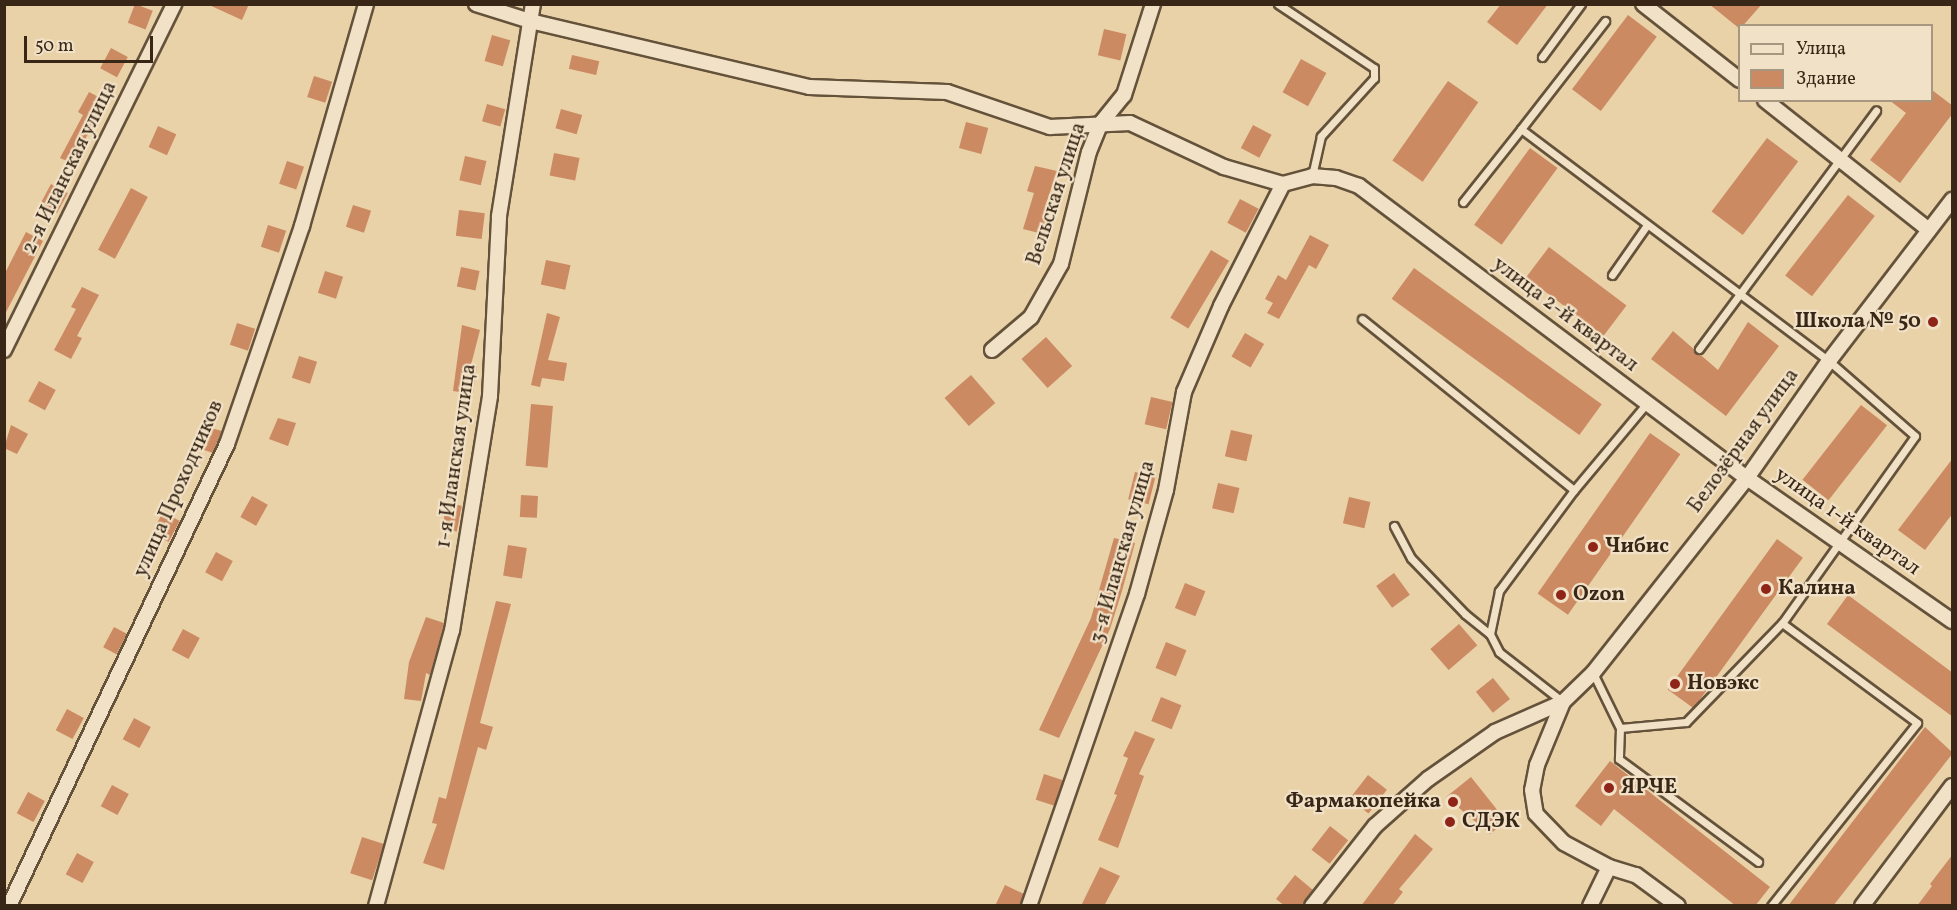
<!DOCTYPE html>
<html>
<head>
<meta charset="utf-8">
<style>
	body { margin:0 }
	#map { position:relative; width:1957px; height:910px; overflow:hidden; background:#e9d1a8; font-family:Vollkorn,serif }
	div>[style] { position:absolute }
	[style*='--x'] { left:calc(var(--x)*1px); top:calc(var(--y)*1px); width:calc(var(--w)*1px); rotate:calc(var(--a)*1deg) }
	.building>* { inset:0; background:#cb8a62; transform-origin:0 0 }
	.roads { filter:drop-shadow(2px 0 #64523b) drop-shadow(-2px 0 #64523b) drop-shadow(0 2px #64523b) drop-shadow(0 -2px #64523b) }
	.service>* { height:7px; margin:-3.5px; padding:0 3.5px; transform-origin:3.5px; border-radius:3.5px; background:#f1e1c6 }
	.minor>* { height:14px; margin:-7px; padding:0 7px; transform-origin:7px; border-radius:7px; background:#f1e1c6 }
	.dots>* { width:16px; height:16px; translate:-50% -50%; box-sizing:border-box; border:3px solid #f1e1c6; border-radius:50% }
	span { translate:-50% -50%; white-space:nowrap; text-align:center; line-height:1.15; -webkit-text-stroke:4.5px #f1e1c6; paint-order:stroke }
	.street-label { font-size:21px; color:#382717 }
	.poi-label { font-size:21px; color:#382717; font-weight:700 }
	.right { translate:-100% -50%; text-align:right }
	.left { translate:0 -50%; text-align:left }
	.frame { position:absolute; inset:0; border:6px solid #382717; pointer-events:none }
	.legend { position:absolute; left:1738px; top:24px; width:195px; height:78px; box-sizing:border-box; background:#f1e1c6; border:2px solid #a79780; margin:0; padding:8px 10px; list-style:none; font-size:18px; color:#382717 }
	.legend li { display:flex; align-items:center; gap:12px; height:30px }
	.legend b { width:30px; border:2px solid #a79780 }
	.scale { position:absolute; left:24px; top:36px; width:129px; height:27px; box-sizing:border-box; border:3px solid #382717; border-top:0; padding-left:8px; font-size:18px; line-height:21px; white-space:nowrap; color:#382717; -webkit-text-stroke:4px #f1e1c6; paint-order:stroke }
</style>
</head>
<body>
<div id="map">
	<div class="building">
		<i style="left:135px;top:4px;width:19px;height:20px;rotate:21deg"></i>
		<i style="clip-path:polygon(207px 4px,249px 4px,242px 20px)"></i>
		<i style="clip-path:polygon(1501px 4px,1548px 4px,1517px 45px,1487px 22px)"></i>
		<i style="clip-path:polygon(1709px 4px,1762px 4px,1740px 29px)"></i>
		<i style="left:1628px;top:15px;width:36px;height:93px;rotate:37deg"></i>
		<i style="left:1104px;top:29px;width:23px;height:27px;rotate:13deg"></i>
		<i style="left:492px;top:35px;width:19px;height:27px;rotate:16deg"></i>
		<i style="left:111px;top:48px;width:19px;height:23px;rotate:28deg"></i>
		<i style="left:572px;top:55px;width:28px;height:14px;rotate:13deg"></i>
		<i style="left:1301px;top:59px;width:29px;height:38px;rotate:29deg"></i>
		<i style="left:314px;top:76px;width:19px;height:22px;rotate:18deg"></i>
		<i style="left:1448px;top:81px;width:37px;height:97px;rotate:35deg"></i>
		<i style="clip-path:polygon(1932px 90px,1953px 106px,1953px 113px,1900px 183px,1870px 160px,1906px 113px,1889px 100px,1932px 100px)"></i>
		<i style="clip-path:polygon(89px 92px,106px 101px,83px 143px,88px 146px,78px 166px,60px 158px,83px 115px,78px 112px)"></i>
		<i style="left:487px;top:104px;width:19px;height:18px;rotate:16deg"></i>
		<i style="left:561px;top:109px;width:22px;height:20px;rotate:16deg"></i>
		<i style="left:966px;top:122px;width:23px;height:27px;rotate:15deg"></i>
		<i style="left:1253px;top:125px;width:21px;height:26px;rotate:28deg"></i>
		<i style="left:158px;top:126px;width:20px;height:23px;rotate:24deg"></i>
		<i style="left:1767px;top:138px;width:39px;height:92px;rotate:37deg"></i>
		<i style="left:1530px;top:148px;width:34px;height:95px;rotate:36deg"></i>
		<i style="left:554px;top:153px;width:26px;height:23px;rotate:11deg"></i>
		<i style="left:465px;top:156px;width:22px;height:25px;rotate:13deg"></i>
		<i style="left:287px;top:161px;width:18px;height:24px;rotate:19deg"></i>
		<i style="clip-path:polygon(1035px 166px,1057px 171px,1045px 207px,1052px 209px,1043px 234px,1023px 229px,1034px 193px,1027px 191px)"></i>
		<i style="left:51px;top:184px;width:19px;height:23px;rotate:28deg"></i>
		<i style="left:131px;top:188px;width:19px;height:70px;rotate:28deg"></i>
		<i style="left:1848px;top:195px;width:34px;height:102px;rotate:38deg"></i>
		<i style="left:1240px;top:199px;width:21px;height:27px;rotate:28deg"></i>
		<i style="left:353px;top:205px;width:19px;height:23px;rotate:18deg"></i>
		<i style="left:459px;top:210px;width:26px;height:26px;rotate:7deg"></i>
		<i style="left:268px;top:225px;width:19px;height:23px;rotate:18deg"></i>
		<i style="clip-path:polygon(26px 232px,43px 241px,4px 316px,4px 275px)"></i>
		<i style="clip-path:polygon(1310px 235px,1329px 245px,1316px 269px,1309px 265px,1279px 319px,1267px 313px,1273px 303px,1265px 299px,1278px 275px,1286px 280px)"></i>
		<i style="left:1549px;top:247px;width:97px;height:38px;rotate:37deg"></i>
		<i style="left:1211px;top:250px;width:21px;height:79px;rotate:31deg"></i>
		<i style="left:546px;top:260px;width:25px;height:25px;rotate:12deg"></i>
		<i style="left:461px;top:267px;width:19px;height:20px;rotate:12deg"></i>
		<i style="left:1414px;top:268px;width:232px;height:38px;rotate:36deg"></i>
		<i style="left:325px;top:271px;width:19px;height:23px;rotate:18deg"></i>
		<i style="clip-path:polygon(82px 287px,99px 295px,77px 336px,82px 338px,71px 359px,54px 350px,76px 309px,71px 307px)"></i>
		<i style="clip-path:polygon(547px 313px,560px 317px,548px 360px,567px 363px,564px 381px,542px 378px,540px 387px,531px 385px)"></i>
		<i style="clip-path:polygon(1748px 322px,1779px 346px,1726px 416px,1651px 359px,1673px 331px,1718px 370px)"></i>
		<i style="left:237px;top:323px;width:19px;height:23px;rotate:18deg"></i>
		<i style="clip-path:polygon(462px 325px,480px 330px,471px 365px,477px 366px,473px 394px,453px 391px)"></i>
		<i style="left:1245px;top:333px;width:22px;height:27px;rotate:30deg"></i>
		<i style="left:1046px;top:337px;width:39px;height:33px;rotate:48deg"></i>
		<i style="left:299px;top:356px;width:19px;height:23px;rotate:18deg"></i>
		<i style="left:971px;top:375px;width:37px;height:35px;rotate:49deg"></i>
		<i style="left:39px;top:381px;width:19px;height:23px;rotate:28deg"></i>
		<i style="left:1151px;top:397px;width:22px;height:28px;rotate:13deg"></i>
		<i style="left:531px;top:404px;width:22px;height:62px;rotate:5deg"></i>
		<i style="left:1861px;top:405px;width:33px;height:95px;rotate:38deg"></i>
		<i style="clip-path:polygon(278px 418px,296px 423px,288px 446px,269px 439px)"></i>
		<i style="clip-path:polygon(11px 425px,28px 434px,17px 454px,4px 448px)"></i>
		<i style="clip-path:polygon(204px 426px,222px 431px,213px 453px,195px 447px)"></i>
		<i style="left:1231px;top:430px;width:22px;height:27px;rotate:13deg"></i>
		<i style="left:1650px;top:433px;width:37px;height:196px;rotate:35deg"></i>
		<i style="clip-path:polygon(1953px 458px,1953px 513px,1925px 550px,1898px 530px)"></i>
		<i style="left:1135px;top:472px;width:21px;height:28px;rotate:14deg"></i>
		<i style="left:1218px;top:483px;width:22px;height:26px;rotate:13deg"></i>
		<i style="left:521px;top:495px;width:17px;height:22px;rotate:3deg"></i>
		<i style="left:252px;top:496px;width:18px;height:24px;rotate:29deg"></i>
		<i style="left:1349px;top:497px;width:22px;height:27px;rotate:13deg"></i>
		<i style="left:447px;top:503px;width:15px;height:26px;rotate:11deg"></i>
		<i style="left:163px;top:512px;width:19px;height:24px;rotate:28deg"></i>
		<i style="clip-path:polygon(1114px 538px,1135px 543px,1122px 591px,1110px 629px,1059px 738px,1039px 730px,1091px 618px)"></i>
		<i style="left:1777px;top:539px;width:32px;height:186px;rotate:36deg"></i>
		<i style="left:508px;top:545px;width:19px;height:31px;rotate:9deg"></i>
		<i style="left:216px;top:552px;width:19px;height:23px;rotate:28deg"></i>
		<i style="left:1394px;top:573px;width:27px;height:22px;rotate:54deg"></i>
		<i style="left:1185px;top:583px;width:22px;height:27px;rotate:22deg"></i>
		<i style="clip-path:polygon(1848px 595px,1953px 673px,1953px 717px,1827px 624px)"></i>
		<i style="clip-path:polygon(496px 601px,511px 604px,480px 723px,493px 727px,486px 750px,478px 747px,444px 870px,423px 863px,437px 824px,432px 823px,439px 797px,446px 799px)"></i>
		<i style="clip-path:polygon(426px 617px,444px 623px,435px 657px,430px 675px,426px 673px,421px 701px,404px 699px,409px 662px)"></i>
		<i style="left:1459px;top:624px;width:28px;height:38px;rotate:49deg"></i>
		<i style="left:114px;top:627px;width:15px;height:23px;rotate:28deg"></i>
		<i style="left:183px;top:629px;width:19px;height:24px;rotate:28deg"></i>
		<i style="left:1166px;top:642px;width:22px;height:28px;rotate:22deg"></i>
		<i style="left:1493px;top:678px;width:27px;height:22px;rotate:51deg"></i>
		<i style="left:1161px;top:697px;width:22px;height:26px;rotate:22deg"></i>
		<i style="left:67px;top:709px;width:19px;height:24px;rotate:28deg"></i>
		<i style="left:134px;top:718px;width:19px;height:24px;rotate:28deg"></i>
		<i style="clip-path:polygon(1925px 727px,1953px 753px,1833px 906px,1788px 906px)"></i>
		<i style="clip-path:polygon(1135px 731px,1155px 739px,1139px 774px,1144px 776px,1118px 848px,1098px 840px,1117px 795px,1114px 794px,1128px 758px,1123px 756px)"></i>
		<i style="clip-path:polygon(1610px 761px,1770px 887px,1755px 906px,1736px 906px,1614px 809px,1601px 826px,1575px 806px)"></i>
		<i style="left:1044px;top:774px;width:20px;height:27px;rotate:18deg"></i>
		<i style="left:1368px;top:775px;width:24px;height:30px;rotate:38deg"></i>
		<i style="clip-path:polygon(1471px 777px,1506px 821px,1490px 834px,1446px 797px)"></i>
		<i style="left:112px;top:785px;width:19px;height:24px;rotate:28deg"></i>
		<i style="left:28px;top:792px;width:19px;height:24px;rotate:28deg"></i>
		<i style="left:1330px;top:826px;width:23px;height:30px;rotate:38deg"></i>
		<i style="clip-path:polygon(1415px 834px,1433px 849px,1399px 889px,1403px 892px,1392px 906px,1361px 906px)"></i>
		<i style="left:362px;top:837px;width:23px;height:38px;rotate:18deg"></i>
		<i style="left:77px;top:853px;width:19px;height:24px;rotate:28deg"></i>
		<i style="clip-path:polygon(1953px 854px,1953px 906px,1917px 906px,1932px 886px,1930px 884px)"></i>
		<i style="clip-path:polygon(1100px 867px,1120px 876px,1104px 906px,1081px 906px)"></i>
		<i style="clip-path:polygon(1295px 875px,1313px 890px,1301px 906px,1285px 906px,1276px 899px)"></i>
		<i style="clip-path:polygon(1005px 885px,1024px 894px,1019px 906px,995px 906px)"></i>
	</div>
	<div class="roads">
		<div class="service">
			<i style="--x:1278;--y:4;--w:115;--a:33.7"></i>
			<i style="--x:1374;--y:68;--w:10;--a:90"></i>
			<i style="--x:1374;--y:78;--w:79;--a:132.4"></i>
			<i style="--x:1321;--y:136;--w:41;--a:102.7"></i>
			<i style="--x:1542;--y:57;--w:66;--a:-53.7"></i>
			<i style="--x:1521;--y:129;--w:137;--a:-52.1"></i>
			<i style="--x:1463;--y:202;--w:93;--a:-51.5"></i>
			<i style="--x:1521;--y:129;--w:386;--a:37"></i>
			<i style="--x:1829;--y:361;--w:114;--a:41.1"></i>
			<i style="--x:1915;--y:436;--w:229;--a:125.4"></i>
			<i style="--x:1782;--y:623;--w:168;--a:36.5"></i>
			<i style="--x:1917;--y:723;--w:234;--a:128.6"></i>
			<i style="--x:1612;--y:275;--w:61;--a:-55"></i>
			<i style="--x:1362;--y:319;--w:272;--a:38.9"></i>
			<i style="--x:1574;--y:490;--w:126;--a:126.6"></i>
			<i style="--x:1499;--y:591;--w:44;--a:101.8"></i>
			<i style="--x:1490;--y:634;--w:20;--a:63"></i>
			<i style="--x:1499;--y:652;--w:80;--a:37.9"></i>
			<i style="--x:1699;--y:349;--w:297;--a:-53.4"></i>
			<i style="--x:1574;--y:490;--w:114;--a:-50"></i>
			<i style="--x:1394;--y:526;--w:36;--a:62"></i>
			<i style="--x:1411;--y:558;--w:78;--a:46"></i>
			<i style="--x:1465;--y:614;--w:32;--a:39"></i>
			<i style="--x:1593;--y:673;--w:61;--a:63.9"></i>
			<i style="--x:1620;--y:728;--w:31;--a:92"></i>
			<i style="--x:1619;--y:759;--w:173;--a:36.5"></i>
			<i style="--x:1620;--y:728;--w:66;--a:-5.2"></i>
			<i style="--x:1686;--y:722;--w:138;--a:-45.9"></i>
		</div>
		<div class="minor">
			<i style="--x:476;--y:4;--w:57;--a:17.5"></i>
			<i style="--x:530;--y:21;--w:287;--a:13.3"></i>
			<i style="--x:809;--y:87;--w:138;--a:2.1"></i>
			<i style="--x:947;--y:92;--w:109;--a:18.8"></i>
			<i style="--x:1050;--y:127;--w:80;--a:-2.9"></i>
			<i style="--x:1130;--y:123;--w:104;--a:25.1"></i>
			<i style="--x:1224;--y:167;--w:61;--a:16.1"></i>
			<i style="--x:1283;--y:184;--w:30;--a:-15"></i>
			<i style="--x:1312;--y:176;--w:24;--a:5"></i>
			<i style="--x:1336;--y:178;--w:24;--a:19"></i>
			<i style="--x:1359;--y:186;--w:486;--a:37"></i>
			<i style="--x:1747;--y:478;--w:250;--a:34.9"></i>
			<i style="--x:1643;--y:4;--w:123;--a:38.1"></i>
			<i style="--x:1765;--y:100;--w:209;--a:38.4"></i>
			<i style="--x:4;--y:350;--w:386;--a:-63.8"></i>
			<i style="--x:992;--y:350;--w:51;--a:-40.2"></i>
			<i style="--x:1031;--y:317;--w:61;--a:-60.5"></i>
			<i style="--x:1061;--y:264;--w:115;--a:-76"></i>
			<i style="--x:1089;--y:152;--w:31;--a:-68"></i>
			<i style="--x:1101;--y:123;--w:36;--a:-51"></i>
			<i style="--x:1124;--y:95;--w:96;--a:-72.3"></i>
			<i style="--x:1563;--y:702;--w:68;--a:112.4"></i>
			<i style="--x:1537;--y:765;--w:25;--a:101"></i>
			<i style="--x:1532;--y:790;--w:24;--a:81"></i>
			<i style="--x:1536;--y:814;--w:40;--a:46"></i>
			<i style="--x:1564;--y:843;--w:51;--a:28.1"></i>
			<i style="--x:1609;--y:867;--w:28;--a:17"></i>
			<i style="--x:1636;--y:875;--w:52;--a:36.4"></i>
			<i style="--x:9;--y:906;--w:511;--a:-64.74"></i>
			<i style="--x:227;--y:444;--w:231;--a:-71"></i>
			<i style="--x:302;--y:226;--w:231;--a:-73.9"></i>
			<i style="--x:376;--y:906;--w:285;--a:-74.6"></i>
			<i style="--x:452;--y:631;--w:238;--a:-80.8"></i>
			<i style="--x:490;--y:396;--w:180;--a:-87.1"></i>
			<i style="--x:499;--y:216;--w:215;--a:-80.9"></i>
			<i style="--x:1029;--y:906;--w:330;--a:-70.9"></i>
			<i style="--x:1137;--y:594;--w:108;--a:-74.4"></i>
			<i style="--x:1166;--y:490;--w:100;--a:-79.6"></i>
			<i style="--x:1184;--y:392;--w:94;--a:-66.7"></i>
			<i style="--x:1221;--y:306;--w:137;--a:-63.1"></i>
			<i style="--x:1312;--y:906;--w:102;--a:-51.8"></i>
			<i style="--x:1375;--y:826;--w:71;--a:-41.6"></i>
			<i style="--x:1428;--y:779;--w:82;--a:-35"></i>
			<i style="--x:1495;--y:732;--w:74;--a:-23.8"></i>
			<i style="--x:1563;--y:702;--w:42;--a:-44"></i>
			<i style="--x:1593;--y:673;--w:248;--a:-51.7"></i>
			<i style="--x:1747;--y:478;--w:143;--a:-55"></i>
			<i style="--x:1829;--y:361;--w:203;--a:-52.6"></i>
			<i style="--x:1590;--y:906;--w:43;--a:-64"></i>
			<i style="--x:1862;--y:906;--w:150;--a:-53.1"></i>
		</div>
	</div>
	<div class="dots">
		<i style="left:1933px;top:322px;background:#8f2418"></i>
		<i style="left:1593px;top:547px;background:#8f2418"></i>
		<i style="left:1766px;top:589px;background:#8f2418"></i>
		<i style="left:1561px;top:595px;background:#8f2418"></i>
		<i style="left:1675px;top:684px;background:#8f2418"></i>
		<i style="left:1609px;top:788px;background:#8f2418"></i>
		<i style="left:1453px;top:802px;background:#8f2418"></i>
		<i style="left:1450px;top:822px;background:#8f2418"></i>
	</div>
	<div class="street-label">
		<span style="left:70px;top:168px;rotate:-64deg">2-я Иланская улица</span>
		<span style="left:1057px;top:194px;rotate:-72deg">Вельская улица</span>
		<span style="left:1565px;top:315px;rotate:37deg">улица 2-й квартал</span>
		<span style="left:1744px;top:441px;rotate:-54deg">Белозёрная улица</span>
		<span style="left:457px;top:456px;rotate:-82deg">1-я Иланская улица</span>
		<span style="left:179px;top:489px;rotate:-66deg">улица Проходчиков</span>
		<span style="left:1847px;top:522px;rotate:35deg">улица 1-й квартал</span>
		<span style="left:1123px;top:552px;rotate:-74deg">3-я Иланская улица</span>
	</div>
	<div class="poi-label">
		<span class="right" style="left:1921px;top:322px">Школа № 50</span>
		<span class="left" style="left:1605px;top:547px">Чибис</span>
		<span class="left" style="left:1778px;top:589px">Калина</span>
		<span class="left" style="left:1573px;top:595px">Ozon</span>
		<span class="left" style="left:1687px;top:684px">Новэкс</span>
		<span class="left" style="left:1621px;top:788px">ЯРЧЕ</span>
		<span class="right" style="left:1441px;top:802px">Фармакопейка</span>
		<span class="left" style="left:1462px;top:822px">СДЭК</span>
	</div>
	<div class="frame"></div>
	<ul class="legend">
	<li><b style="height:8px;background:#f1e1c6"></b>Улица</li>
	<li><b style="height:16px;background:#cb8a62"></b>Здание</li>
	</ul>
	<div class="scale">50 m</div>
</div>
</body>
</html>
